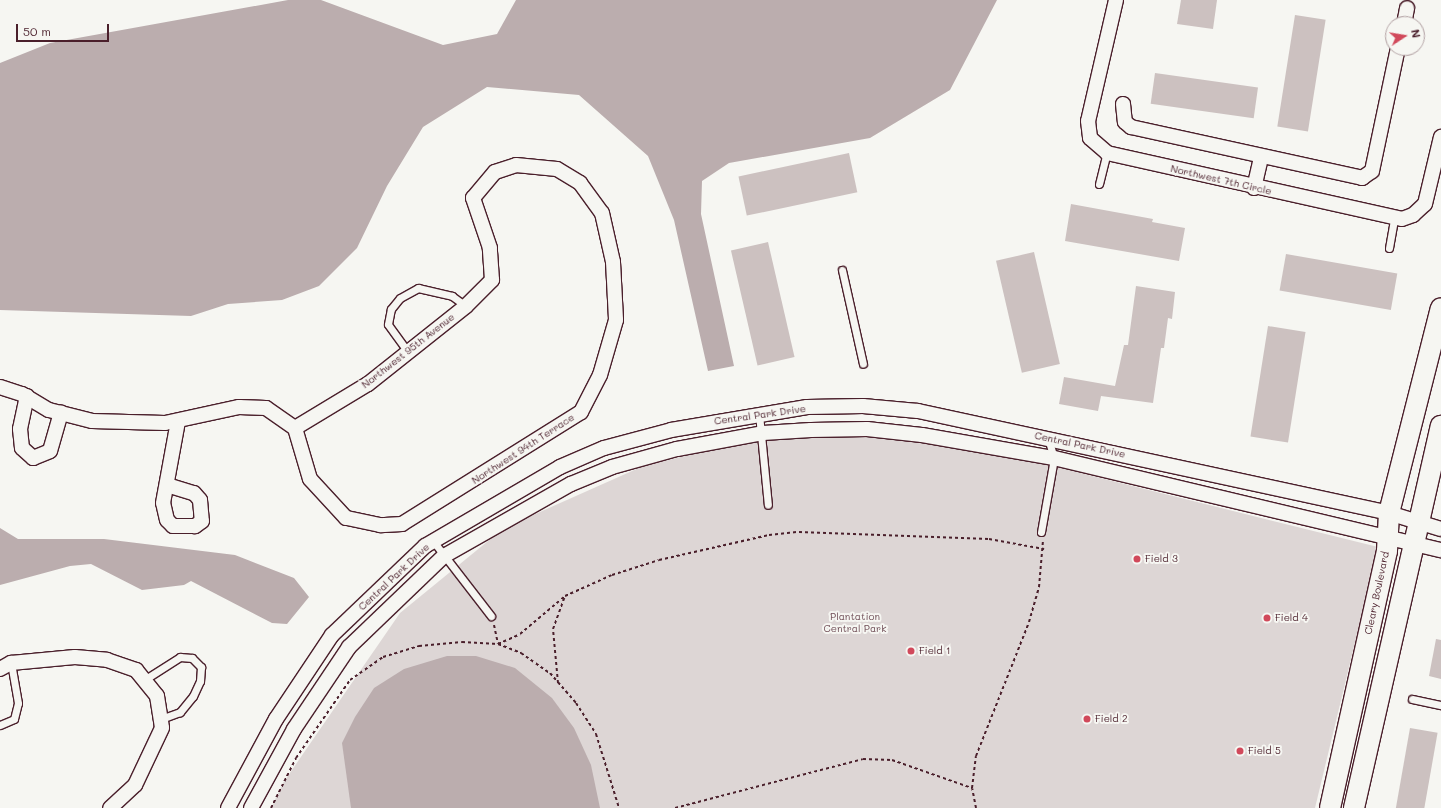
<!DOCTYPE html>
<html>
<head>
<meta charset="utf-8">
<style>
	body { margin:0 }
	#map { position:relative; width:1441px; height:808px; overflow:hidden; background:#f6f6f2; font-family:Mali,sans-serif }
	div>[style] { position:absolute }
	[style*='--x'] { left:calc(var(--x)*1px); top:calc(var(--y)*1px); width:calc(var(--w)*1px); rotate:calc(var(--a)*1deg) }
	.green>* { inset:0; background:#ddd6d5 }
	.water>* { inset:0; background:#bbadae }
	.building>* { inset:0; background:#ccc1c0; transform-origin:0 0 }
	.path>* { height:2px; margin-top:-1px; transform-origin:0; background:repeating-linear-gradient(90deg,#4a1f2b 0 3px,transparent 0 6px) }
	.roads { filter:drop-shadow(1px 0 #4a1f2b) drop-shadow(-1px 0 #4a1f2b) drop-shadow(0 1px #4a1f2b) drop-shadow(0 -1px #4a1f2b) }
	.lane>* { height:7px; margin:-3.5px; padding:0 3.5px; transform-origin:3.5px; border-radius:3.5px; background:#f6f6f2 }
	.street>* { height:14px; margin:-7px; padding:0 7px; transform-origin:7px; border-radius:7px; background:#f6f6f2 }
	.secondary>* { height:20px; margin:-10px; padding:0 10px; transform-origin:10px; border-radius:10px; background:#f6f6f2 }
	.dots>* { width:11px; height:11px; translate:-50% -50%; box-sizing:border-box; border:2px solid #f6f6f2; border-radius:50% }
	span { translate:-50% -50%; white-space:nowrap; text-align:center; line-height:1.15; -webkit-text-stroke:4px #f6f6f2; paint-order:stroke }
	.street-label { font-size:10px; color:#4a1f2b }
	.poi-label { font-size:10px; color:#4a1f2b }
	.left { translate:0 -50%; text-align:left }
	.park-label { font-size:10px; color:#6f4d56 }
	.north { position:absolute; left:1385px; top:16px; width:40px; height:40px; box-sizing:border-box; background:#f6f6f2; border:1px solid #b1a0a2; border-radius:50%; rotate:78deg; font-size:11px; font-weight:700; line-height:16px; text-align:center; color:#4a1f2b }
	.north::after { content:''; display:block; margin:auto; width:14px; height:18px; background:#d1495b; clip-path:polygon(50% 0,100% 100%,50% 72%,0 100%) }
	.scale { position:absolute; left:16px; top:24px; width:93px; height:18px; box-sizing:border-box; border:2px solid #4a1f2b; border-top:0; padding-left:5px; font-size:12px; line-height:14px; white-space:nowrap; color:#4a1f2b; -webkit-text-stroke:3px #f6f6f2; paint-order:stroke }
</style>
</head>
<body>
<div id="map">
	<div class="green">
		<i style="clip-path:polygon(868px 434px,1032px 461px,1378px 547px,1315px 808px,271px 808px,283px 783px,400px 613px,504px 528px,641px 467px,756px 438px)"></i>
	</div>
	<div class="water">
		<i style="clip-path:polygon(288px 0,321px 0,443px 45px,497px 34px,516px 0,997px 0,950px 90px,870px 138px,729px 163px,702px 181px,701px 214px,734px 366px,708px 371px,674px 220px,648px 156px,579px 95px,487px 87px,423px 127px,387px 186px,357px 248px,319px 286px,282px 300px,228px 304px,191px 316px,0 310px,0 63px,50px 43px)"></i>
		<i style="clip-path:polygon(0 528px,18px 539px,104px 539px,235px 555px,294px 578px,309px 597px,287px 624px,272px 623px,191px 581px,184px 585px,142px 590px,91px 564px,70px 566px,0 585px)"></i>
		<i style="clip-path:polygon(447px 656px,476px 656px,515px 668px,552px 698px,574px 728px,591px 765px,600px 808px,351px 808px,342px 743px,355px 717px,374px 688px,404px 669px)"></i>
	</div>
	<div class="building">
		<i style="clip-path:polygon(1181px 0,1217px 0,1213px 29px,1177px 24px)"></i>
		<i style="left:1295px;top:15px;width:31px;height:113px;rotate:9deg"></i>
		<i style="left:1155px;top:73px;width:104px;height:31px;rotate:8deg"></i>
		<i style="left:849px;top:153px;width:40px;height:113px;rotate:78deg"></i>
		<i style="clip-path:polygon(1071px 204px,1153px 219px,1152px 222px,1185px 228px,1179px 261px,1065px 241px)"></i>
		<i style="left:768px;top:242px;width:118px;height:38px;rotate:77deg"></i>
		<i style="left:1034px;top:252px;width:115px;height:39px;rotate:77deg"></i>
		<i style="left:1286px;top:254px;width:113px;height:37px;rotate:10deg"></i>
		<i style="clip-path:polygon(1136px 286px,1175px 292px,1172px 319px,1168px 318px,1164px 348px,1161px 348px,1153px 403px,1101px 396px,1098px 411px,1059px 404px,1064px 377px,1115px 386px,1124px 345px,1128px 345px)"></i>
		<i style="left:1268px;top:326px;width:38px;height:112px;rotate:9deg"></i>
		<i style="clip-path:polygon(1436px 639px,1441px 640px,1441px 679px,1429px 676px)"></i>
		<i style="left:1410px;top:728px;width:28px;height:82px;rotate:10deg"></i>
	</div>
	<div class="path">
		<i style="--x:494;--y:625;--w:19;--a:78"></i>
		<i style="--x:498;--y:644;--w:24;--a:-24"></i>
		<i style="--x:520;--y:634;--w:59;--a:-40.2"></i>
		<i style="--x:565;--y:596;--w:51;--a:-24.1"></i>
		<i style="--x:612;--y:575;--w:49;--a:-17.7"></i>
		<i style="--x:659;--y:560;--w:113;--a:-12.8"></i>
		<i style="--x:769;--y:535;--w:30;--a:-6"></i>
		<i style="--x:799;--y:532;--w:190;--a:2.1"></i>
		<i style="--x:989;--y:539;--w:56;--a:10.3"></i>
		<i style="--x:558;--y:683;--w:54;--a:-95.3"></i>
		<i style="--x:553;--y:629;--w:33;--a:-70"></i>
		<i style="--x:271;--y:808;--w:56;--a:-63.4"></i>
		<i style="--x:296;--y:758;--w:95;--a:-55.3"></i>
		<i style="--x:350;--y:680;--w:40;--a:-34.9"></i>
		<i style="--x:383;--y:657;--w:38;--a:-17"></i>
		<i style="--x:419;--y:646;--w:43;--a:-5.3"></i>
		<i style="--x:462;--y:642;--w:36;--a:3"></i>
		<i style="--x:498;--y:644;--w:25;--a:21"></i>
		<i style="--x:521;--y:653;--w:35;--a:35"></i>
		<i style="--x:550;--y:673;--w:40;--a:49"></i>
		<i style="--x:576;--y:703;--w:37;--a:57"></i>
		<i style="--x:596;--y:734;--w:77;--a:72.7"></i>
		<i style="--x:675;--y:808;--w:194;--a:-14.6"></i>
		<i style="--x:863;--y:759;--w:29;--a:2"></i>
		<i style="--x:892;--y:760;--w:85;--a:19.3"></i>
		<i style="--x:976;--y:808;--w:20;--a:-101"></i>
		<i style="--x:972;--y:788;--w:32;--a:-83"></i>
		<i style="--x:976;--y:756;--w:144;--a:-68.4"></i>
		<i style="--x:1029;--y:622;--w:36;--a:-74"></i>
		<i style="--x:1039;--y:587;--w:47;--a:-85.1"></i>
	</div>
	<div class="roads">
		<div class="lane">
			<i style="--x:1099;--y:184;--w:32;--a:-76"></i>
			<i style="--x:1389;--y:248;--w:29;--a:-80"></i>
			<i style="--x:842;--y:270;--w:96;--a:77.4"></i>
			<i style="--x:408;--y:352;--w:34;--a:-126"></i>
			<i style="--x:388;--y:324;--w:15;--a:-79"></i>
			<i style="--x:391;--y:309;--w:14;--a:-51"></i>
			<i style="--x:400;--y:298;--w:21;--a:-29"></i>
			<i style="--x:418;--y:288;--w:35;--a:13"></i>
			<i style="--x:452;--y:296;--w:17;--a:36"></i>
			<i style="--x:759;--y:414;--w:91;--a:84.4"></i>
			<i style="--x:1041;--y:532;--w:75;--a:-80"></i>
			<i style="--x:1054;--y:458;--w:21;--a:-107"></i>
			<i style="--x:433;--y:541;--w:95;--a:52.3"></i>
			<i style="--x:144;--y:680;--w:43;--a:-32.6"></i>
			<i style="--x:180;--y:657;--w:12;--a:5"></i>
			<i style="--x:192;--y:658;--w:13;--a:45"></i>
			<i style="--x:201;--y:667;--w:14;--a:94"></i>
			<i style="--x:200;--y:681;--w:17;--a:115"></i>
			<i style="--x:193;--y:696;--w:21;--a:129"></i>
			<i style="--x:180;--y:712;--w:20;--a:160"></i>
			<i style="--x:1412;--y:699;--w:30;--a:12"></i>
			<i style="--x:0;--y:725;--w:15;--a:-23"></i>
			<i style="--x:14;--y:719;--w:16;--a:-76"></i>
			<i style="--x:18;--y:703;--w:41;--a:-99.9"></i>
		</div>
		<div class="street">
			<i style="--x:1116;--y:0;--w:124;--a:103"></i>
			<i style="--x:1088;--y:121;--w:17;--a:83"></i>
			<i style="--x:1090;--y:138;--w:23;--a:41"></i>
			<i style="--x:1107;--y:153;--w:302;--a:12.6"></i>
			<i style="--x:1402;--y:219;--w:12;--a:-20"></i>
			<i style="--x:1413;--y:215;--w:16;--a:-43"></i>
			<i style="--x:1425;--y:204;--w:69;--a:-76.6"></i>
			<i style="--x:1404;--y:24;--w:16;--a:-79"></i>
			<i style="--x:1123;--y:104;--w:18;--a:84"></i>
			<i style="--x:1125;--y:122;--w:8;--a:40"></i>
			<i style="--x:1131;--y:127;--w:237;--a:12.4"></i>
			<i style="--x:1362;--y:178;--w:12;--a:-35"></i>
			<i style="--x:1372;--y:171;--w:126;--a:-78.1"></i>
			<i style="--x:1254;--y:188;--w:32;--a:-77"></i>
			<i style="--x:0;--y:387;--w:23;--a:18"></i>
			<i style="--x:22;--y:394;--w:31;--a:31"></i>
			<i style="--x:49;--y:410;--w:44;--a:14.3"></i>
			<i style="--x:92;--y:421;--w:73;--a:1.6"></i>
			<i style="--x:165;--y:423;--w:76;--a:-12.2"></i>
			<i style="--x:239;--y:407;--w:27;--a:2"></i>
			<i style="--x:266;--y:408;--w:35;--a:35"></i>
			<i style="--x:295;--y:428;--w:85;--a:-31.1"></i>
			<i style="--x:368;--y:384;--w:125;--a:-38.5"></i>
			<i style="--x:466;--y:306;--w:37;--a:-45"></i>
			<i style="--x:492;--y:280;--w:32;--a:-94"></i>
			<i style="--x:490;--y:248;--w:53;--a:-108.8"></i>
			<i style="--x:473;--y:198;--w:34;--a:-50"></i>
			<i style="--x:495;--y:172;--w:22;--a:-18"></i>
			<i style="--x:516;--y:165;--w:41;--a:5.6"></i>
			<i style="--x:557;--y:169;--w:27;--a:31"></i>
			<i style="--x:580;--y:183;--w:37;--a:54"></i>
			<i style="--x:602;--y:213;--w:50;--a:77.3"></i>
			<i style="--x:613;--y:262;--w:58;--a:87"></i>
			<i style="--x:616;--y:320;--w:57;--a:106.2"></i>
			<i style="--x:600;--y:375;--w:42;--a:117.2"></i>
			<i style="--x:581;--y:412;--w:211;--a:148"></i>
			<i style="--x:402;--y:524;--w:22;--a:177"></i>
			<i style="--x:380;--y:525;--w:35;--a:-168"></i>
			<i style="--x:346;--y:518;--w:53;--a:-132.7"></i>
			<i style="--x:310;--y:479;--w:53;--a:-106.4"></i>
			<i style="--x:27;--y:396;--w:34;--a:102"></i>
			<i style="--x:20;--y:429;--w:19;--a:84"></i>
			<i style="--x:22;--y:448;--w:15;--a:42"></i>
			<i style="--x:33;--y:458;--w:18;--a:-22"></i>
			<i style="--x:50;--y:451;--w:40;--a:-74"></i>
			<i style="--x:167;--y:485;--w:28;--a:17"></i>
			<i style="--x:194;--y:493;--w:9;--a:49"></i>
			<i style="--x:200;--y:500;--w:21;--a:85"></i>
			<i style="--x:202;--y:521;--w:9;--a:144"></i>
			<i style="--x:195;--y:526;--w:22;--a:180"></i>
			<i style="--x:173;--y:526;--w:8;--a:-135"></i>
			<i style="--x:167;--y:520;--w:17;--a:-103"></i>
			<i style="--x:163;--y:503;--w:83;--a:-79.6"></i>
			<i style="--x:0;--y:669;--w:13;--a:-29"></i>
			<i style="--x:11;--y:663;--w:64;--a:-5.4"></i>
			<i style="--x:75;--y:657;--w:32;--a:5"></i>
			<i style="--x:107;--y:660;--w:31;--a:19"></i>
			<i style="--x:136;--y:670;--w:33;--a:51"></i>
			<i style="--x:157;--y:696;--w:32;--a:81"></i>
			<i style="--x:162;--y:728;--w:63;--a:115.3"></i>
			<i style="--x:135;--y:785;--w:34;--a:137"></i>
			<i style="--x:228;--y:808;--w:101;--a:-61.7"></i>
			<i style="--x:276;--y:719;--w:101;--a:-56.3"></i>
			<i style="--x:332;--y:635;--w:129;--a:-43.7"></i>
			<i style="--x:425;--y:546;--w:156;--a:-30.3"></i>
			<i style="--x:560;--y:467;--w:48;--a:-23.4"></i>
			<i style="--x:604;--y:448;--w:69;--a:-15"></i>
			<i style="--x:671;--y:430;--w:138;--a:-9.6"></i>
			<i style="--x:807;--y:407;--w:56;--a:-1"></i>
			<i style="--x:863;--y:406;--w:55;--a:5.2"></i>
			<i style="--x:918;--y:411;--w:482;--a:12.2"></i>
			<i style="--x:1389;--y:513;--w:54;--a:17.1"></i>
			<i style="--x:251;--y:808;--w:90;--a:-61.4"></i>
			<i style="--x:294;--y:729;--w:99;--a:-56.1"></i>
			<i style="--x:349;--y:647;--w:132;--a:-43.8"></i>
			<i style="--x:444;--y:556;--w:146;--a:-29.6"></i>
			<i style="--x:571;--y:484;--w:44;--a:-22.5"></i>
			<i style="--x:612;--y:467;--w:67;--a:-15.5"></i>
			<i style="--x:677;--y:449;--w:87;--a:-10.5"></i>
			<i style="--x:763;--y:433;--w:48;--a:-3.6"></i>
			<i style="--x:811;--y:430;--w:56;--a:-1"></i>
			<i style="--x:867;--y:429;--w:55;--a:6.2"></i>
			<i style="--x:922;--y:435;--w:134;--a:9.9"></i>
			<i style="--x:1054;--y:458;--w:398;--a:13.4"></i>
		</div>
		<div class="secondary">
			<i style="--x:1330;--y:808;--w:263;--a:-77.5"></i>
			<i style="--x:1387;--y:551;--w:38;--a:-87"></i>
			<i style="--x:1389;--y:513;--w:211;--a:-75.8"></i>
			<i style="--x:1354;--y:808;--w:392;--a:-77.2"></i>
		</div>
	</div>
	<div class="dots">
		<i style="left:1137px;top:559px;background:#d1495b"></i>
		<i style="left:1267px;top:618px;background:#d1495b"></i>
		<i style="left:911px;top:651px;background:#d1495b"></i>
		<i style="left:1087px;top:719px;background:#d1495b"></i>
		<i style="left:1240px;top:751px;background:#d1495b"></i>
	</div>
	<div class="street-label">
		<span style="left:1221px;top:180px;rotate:13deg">Northwest 7th Circle</span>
		<span style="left:408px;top:351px;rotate:-38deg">Northwest 95th Avenue</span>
		<span style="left:760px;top:415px;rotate:-8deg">Central Park Drive</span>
		<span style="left:1080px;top:445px;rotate:12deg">Central Park Drive</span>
		<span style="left:523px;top:449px;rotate:-33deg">Northwest 94th Terrace</span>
		<span style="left:394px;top:577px;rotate:-43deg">Central Park Drive</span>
		<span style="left:1377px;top:593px;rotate:-78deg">Cleary Boulevard</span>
	</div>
	<div class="poi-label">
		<span class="left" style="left:1145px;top:559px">Field 3</span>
		<span class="left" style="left:1275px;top:618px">Field 4</span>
		<span class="left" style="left:919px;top:651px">Field 1</span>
		<span class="left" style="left:1095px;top:719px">Field 2</span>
		<span class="left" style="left:1248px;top:751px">Field 5</span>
	</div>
	<div class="park-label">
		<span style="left:855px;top:622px">Plantation<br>Central Park</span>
	</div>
	<div class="north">N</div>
	<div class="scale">50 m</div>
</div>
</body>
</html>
